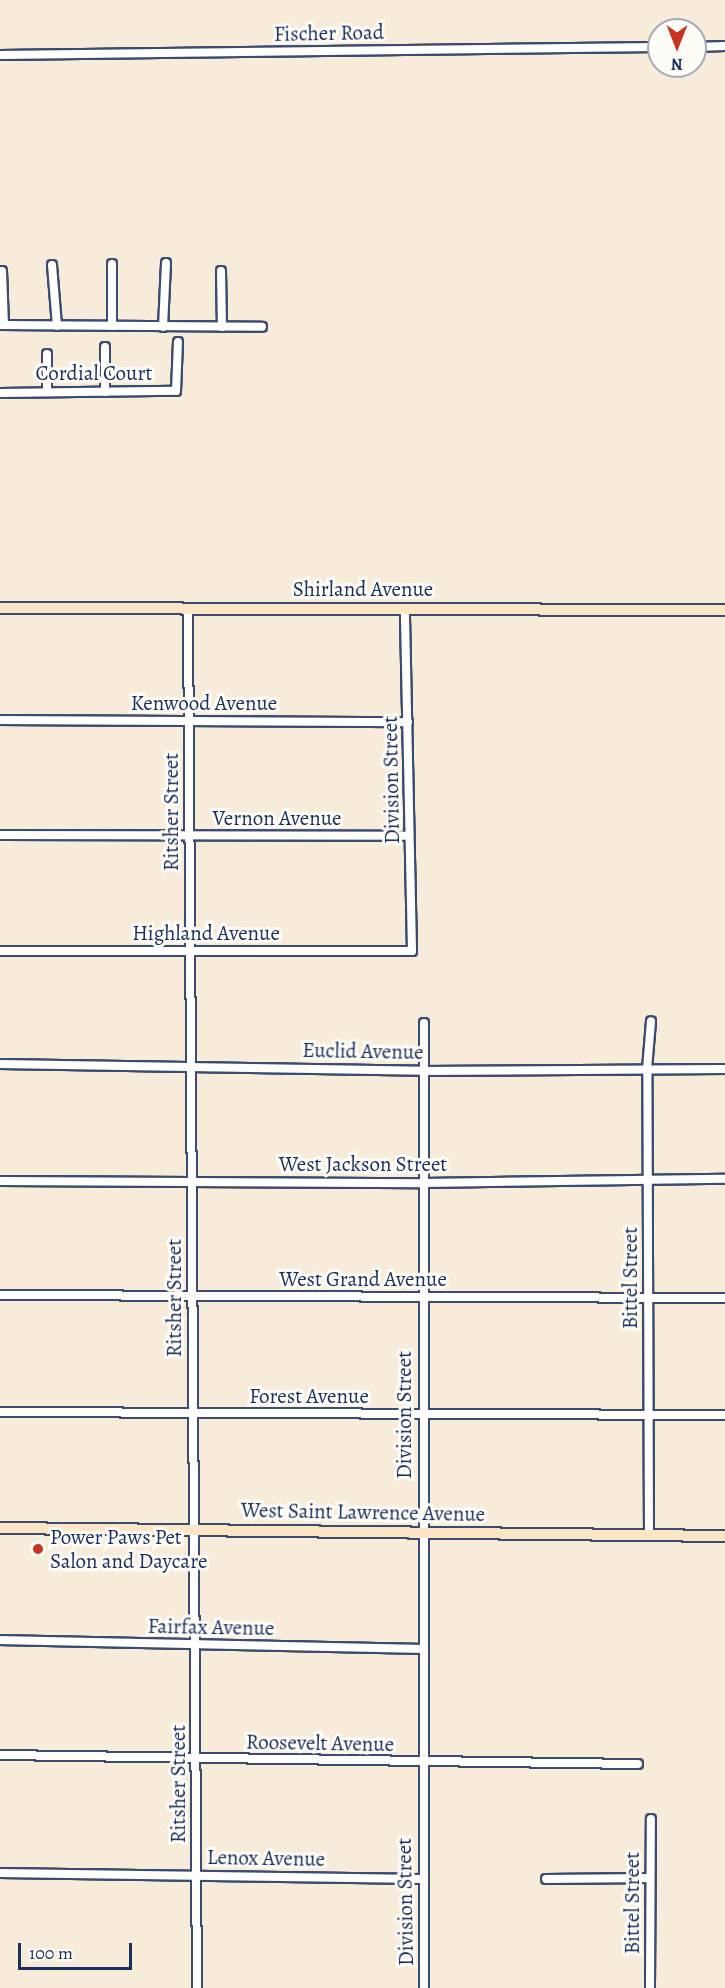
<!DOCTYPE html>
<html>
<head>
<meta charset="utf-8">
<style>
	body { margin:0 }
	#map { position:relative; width:725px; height:1988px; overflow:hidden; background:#f7ebd9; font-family:Alegreya,serif }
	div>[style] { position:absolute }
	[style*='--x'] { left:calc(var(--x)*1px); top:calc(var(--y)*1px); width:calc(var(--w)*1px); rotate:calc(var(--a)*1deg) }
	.roads { filter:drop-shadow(2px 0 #3c4b70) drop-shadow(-2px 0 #3c4b70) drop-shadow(0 2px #3c4b70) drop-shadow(0 -2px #3c4b70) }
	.street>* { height:8px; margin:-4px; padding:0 4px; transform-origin:4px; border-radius:4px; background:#fff }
	.secondary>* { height:10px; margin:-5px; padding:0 5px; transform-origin:5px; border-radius:5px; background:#fce5c4 }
	.dots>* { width:16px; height:16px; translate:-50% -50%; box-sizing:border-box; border:3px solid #fdfcf7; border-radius:50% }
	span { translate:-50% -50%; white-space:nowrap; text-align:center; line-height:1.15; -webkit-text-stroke:6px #fdfcf7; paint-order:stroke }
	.street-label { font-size:21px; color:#1b2f5e }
	.poi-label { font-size:21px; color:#1b2f5e }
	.left { translate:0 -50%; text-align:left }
	.north { position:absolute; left:647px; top:18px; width:60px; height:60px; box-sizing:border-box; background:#fdfcf7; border:2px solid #a3aaba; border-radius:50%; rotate:180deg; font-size:16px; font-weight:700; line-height:24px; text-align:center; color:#1b2f5e }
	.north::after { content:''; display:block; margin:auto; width:21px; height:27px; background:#c8321e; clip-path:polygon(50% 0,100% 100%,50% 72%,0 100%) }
	.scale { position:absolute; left:18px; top:1943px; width:114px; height:27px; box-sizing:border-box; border:3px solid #1b2f5e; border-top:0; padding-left:8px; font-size:18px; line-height:21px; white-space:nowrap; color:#1b2f5e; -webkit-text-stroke:4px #fdfcf7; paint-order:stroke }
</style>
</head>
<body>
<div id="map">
	<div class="roads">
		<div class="street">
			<i style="--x:695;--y:47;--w:30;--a:-2"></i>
			<i style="--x:0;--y:55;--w:659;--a:-0.7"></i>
			<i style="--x:112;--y:264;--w:62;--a:90"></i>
			<i style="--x:52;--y:265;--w:61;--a:85.3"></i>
			<i style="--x:2;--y:271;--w:54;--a:87.9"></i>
			<i style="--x:221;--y:271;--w:56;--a:89"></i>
			<i style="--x:0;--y:325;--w:262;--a:0.4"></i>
			<i style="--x:163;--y:327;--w:64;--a:-87.3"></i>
			<i style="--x:105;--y:347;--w:45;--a:90"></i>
			<i style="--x:47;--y:354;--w:37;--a:90"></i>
			<i style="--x:0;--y:393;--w:176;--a:-0.7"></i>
			<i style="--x:176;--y:391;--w:49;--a:-87.7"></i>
			<i style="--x:188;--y:608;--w:1380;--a:89.63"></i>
			<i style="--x:0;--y:720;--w:408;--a:0.3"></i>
			<i style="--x:0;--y:835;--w:409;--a:0.1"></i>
			<i style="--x:0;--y:951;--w:412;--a:0"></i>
			<i style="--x:412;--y:951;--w:342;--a:-91.2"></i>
			<i style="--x:0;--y:1064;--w:423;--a:0.9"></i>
			<i style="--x:423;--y:1071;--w:302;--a:-0.4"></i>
			<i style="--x:0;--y:1181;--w:424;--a:0.3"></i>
			<i style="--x:424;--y:1183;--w:301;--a:-0.8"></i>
			<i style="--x:0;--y:1295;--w:725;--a:0.24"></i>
			<i style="--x:0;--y:1412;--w:725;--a:0.24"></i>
			<i style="--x:649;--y:1535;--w:466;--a:-90.2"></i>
			<i style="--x:647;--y:1069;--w:48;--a:-85.2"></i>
			<i style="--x:0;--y:1640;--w:421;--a:1.2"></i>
			<i style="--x:0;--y:1755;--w:638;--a:0.81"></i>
			<i style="--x:0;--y:1873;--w:422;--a:0.8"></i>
			<i style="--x:546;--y:1879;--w:104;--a:-0.6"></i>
			<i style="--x:424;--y:1988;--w:965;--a:-90"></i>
			<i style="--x:650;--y:1988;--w:169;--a:-89.7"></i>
		</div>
		<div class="secondary">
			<i style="--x:0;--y:608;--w:725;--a:0.16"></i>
			<i style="--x:0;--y:1528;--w:725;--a:0.63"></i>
		</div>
	</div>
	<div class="dots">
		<i style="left:38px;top:1549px;background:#c8321e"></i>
	</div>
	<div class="street-label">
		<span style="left:329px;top:33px;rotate:-1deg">Fischer Road</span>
		<span style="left:94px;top:373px">Cordial Court</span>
		<span style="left:363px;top:589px">Shirland Avenue</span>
		<span style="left:204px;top:703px">Kenwood Avenue</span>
		<span style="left:391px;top:780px;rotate:-91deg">Division Street</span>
		<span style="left:171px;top:812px;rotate:-90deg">Ritsher Street</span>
		<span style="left:277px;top:818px">Vernon Avenue</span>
		<span style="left:206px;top:933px">Highland Avenue</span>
		<span style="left:363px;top:1051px;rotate:1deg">Euclid Avenue</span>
		<span style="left:363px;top:1164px">West Jackson Street</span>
		<span style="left:630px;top:1278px;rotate:-90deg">Bittel Street</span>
		<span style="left:363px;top:1279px">West Grand Avenue</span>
		<span style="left:174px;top:1298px;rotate:-90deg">Ritsher Street</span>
		<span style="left:309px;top:1396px">Forest Avenue</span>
		<span style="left:404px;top:1415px;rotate:-90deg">Division Street</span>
		<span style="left:363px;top:1512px;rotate:1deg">West Saint Lawrence Avenue</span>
		<span style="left:211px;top:1627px;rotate:1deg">Fairfax Avenue</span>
		<span style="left:320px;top:1743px;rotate:1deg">Roosevelt Avenue</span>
		<span style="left:178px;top:1784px;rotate:-90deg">Ritsher Street</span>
		<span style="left:266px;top:1858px;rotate:1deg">Lenox Avenue</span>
		<span style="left:405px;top:1902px;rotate:-91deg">Division Street</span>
		<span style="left:632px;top:1903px;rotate:-90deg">Bittel Street</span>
	</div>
	<div class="poi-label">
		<span class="left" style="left:50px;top:1549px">Power Paws Pet<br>Salon and Daycare</span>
	</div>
	<div class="north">N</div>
	<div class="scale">100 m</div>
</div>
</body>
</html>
